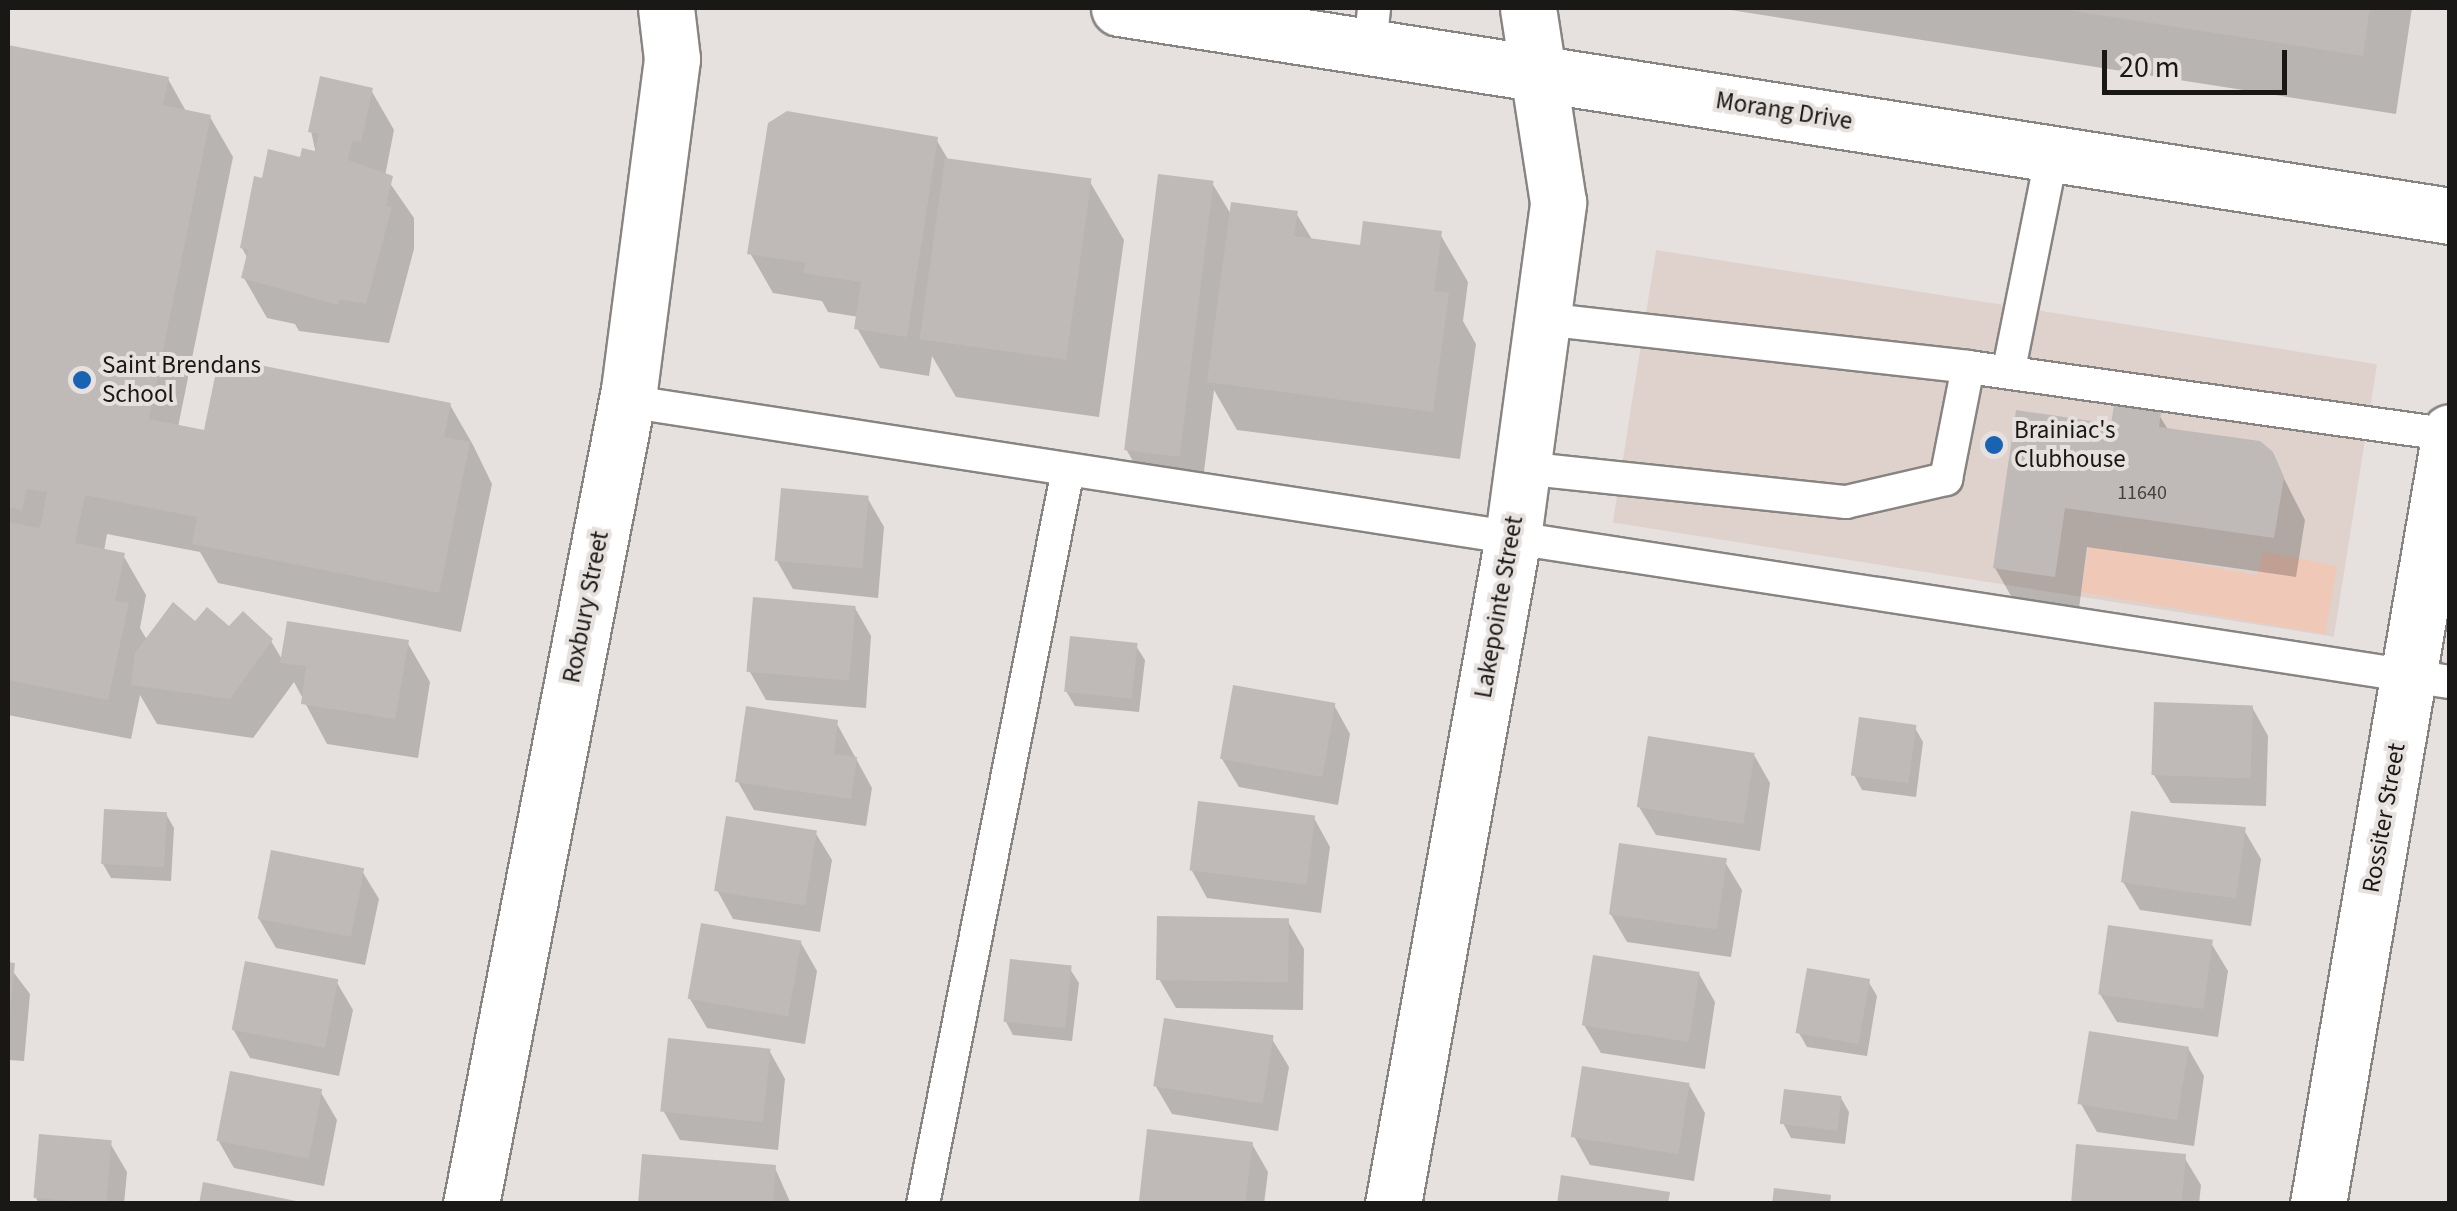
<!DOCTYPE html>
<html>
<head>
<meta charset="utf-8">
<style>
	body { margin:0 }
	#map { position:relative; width:2457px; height:1211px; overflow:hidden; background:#e6e1df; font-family:"Source Sans 3",sans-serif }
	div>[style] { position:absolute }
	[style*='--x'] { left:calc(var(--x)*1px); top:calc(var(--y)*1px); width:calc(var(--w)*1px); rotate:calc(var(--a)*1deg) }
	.built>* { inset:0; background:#dfd2cc; transform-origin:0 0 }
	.green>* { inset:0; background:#efc8b7 }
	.shadow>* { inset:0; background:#0003 }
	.building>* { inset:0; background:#bfbab8; transform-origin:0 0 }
	.roads { filter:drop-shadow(2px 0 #888482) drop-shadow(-2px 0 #888482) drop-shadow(0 2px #888482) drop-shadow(0 -2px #888482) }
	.lane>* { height:32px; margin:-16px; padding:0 16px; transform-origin:16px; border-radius:16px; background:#fff }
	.street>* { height:55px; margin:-27.5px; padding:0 27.5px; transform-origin:27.5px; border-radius:27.5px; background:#fff }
	.secondary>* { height:55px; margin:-27.5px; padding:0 27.5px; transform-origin:27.5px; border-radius:27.5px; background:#fff }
	.dots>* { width:28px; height:28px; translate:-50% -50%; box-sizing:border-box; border:5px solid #e6e1df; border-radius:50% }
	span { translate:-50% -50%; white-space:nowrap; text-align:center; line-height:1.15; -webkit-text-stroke:8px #e6e1df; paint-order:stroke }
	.number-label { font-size:20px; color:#43403f }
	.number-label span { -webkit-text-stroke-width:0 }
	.street-label { font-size:25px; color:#1a1817 }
	.poi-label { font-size:25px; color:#1a1817 }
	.left { translate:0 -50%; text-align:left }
	.frame { position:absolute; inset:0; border:10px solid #1a1817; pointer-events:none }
	.scale { position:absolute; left:2102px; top:50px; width:185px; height:45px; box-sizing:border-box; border:5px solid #1a1817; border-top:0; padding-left:12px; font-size:30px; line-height:35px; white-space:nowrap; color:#1a1817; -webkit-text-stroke:8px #e6e1df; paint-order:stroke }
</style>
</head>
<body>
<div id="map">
	<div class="built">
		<i style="left:1656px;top:250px;width:730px;height:276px;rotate:9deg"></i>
	</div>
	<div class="green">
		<i style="clip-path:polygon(2089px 546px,2257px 575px,2263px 552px,2337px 566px,2325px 634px,2081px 592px)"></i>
	</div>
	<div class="shadow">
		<i style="clip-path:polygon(1718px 8px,2412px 8px,2396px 114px)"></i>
		<i style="clip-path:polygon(8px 47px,168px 79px,187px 113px,210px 117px,233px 157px,178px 427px,206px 433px,450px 405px,473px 445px,492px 484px,461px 632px,218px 583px,200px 552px,107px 534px,104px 551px,123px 555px,146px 595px,140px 628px,147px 640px,195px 625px,229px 630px,271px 641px,283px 661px,407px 642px,430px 682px,418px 758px,327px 744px,294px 682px,253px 738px,157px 724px,140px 695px,131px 739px,8px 715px)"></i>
		<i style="clip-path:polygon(371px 90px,394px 130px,385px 176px,414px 218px,414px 249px,389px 343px,299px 331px,295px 324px,267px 318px,244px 278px,248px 259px,242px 248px,264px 181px,316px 154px,311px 131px)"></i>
		<i style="clip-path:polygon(936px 139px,949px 161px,1090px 182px,1124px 240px,1099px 417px,956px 397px,932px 356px,929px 376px,880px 368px,857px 328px,859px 317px,828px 312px,822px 301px,773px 293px,750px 253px)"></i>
		<i style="clip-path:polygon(1212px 183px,1232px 216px,1296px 213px,1313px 241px,1362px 248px,1440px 234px,1468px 282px,1463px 321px,1476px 344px,1460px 459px,1237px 430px,1214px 390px,1201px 496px,1149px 489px,1126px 449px)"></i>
		<i style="clip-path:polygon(2159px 415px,2169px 431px,2271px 453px,2305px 520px,2296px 577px,2087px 547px,2078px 616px,2018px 608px,1995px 568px,2113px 427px)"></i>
		<i style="clip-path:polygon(868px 499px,884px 527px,878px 598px,793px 589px,777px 561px)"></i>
		<i style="clip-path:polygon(855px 608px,871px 636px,866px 708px,766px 700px,750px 672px)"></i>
		<i style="clip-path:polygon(1136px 646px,1145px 660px,1139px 712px,1075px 706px,1066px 691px)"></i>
		<i style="clip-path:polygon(1334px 705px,1350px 734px,1338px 805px,1239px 787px,1222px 759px)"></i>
		<i style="clip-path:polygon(2252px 707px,2268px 736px,2266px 806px,2171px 803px,2154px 775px)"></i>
		<i style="clip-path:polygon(836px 722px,872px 788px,866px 826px,754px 810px,738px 782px)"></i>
		<i style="clip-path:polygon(1915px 728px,1923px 742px,1916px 797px,1862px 790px,1854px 775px)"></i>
		<i style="clip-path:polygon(1754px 755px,1770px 783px,1760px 851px,1656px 835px,1639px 807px)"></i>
		<i style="clip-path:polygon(166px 814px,174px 828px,171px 881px,111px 878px,103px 864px)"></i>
		<i style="clip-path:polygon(1314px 818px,1330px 847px,1321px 913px,1207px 898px,1191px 869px)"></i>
		<i style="clip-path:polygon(2244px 830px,2261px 859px,2251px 926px,2140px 910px,2123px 882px)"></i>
		<i style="clip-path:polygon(815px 832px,832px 860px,820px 932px,733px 919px,717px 890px)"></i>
		<i style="clip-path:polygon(1725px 862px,1742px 890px,1731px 957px,1627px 942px,1610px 913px)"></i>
		<i style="clip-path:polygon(362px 871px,379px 899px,365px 965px,276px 948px,259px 919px)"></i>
		<i style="clip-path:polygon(1287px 920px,1304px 949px,1303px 1010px,1176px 1008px,1159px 979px)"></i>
		<i style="clip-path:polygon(801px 943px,817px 971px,805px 1044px,707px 1028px,690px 999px)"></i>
		<i style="clip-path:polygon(2211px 943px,2228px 971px,2218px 1037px,2117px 1022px,2100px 994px)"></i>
		<i style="clip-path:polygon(8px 965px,30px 994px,24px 1061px,8px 1060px)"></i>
		<i style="clip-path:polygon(1070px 969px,1079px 983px,1072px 1041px,1013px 1035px,1005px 1020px)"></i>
		<i style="clip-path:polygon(1699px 974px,1715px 1002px,1705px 1069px,1601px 1053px,1584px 1025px)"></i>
		<i style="clip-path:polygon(336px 981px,353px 1010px,339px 1076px,250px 1058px,233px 1029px)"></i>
		<i style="clip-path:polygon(1868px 981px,1877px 996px,1867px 1056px,1807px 1047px,1799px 1033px)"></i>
		<i style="clip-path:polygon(1272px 1039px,1289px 1067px,1278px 1131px,1172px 1114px,1155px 1085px)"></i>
		<i style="clip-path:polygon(2188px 1048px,2204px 1076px,2194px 1146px,2097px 1132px,2081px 1104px)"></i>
		<i style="clip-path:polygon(769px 1050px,785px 1079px,778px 1150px,680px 1140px,664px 1112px)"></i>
		<i style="clip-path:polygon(1689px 1085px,1705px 1113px,1694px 1181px,1590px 1165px,1574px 1136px)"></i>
		<i style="clip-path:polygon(320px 1091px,337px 1120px,324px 1186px,234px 1168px,218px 1140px)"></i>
		<i style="clip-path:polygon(1841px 1098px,1849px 1112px,1845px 1144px,1791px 1138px,1783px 1123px)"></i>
		<i style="clip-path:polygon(110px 1143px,127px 1172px,124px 1204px,39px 1204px,36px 1198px)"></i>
		<i style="clip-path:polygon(1252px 1144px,1268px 1172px,1264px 1204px,1141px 1200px)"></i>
		<i style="clip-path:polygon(2184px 1157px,2201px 1185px,2199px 1204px,2073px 1204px)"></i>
		<i style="clip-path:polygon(775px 1168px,791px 1204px,641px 1204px)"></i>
	</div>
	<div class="building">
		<i style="clip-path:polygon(2054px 8px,2370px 8px,2363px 56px)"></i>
		<i style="clip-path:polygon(8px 45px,169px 77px,163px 105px,211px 115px,149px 419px,204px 430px,219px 357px,451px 403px,444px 437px,470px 442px,439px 593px,192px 544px,197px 517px,85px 495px,75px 543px,125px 553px,115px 601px,129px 603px,108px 700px,8px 680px,8px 522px,40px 528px,47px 492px,27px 489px,22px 510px,8px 507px)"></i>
		<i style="clip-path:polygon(320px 76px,373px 88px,361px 142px,352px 141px,348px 160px,393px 176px,386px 206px,392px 207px,366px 304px,339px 299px,338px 305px,241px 278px,248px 250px,240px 248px,254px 176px,262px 178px,268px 149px,300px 157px,302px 148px,315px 151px,319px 134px,308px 132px)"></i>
		<i style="clip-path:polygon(787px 111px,938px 137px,907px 337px,854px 329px,861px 282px,803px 273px,806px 263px,747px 254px,768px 123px)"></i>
		<i style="left:945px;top:158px;width:148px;height:183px;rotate:8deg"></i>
		<i style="left:1158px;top:174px;width:56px;height:278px;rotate:7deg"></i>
		<i style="clip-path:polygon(1231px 202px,1298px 211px,1294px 236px,1360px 245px,1363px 221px,1442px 231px,1434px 291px,1449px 293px,1433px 412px,1207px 382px)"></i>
		<i style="clip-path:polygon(2114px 405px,2161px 412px,2159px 427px,2260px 441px,2273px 452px,2284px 477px,2274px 538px,2065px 508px,2055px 577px,1993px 568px,2016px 410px,2111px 424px)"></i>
		<i style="left:781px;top:488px;width:88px;height:73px;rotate:5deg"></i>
		<i style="left:753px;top:597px;width:103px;height:75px;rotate:5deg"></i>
		<i style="clip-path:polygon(173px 602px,195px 621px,207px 607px,229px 626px,243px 611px,273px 639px,230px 699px,131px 685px,135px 653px)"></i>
		<i style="clip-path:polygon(287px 621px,409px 640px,395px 719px,301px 704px,306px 666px,280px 663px)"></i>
		<i style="left:1070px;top:636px;width:68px;height:56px;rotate:6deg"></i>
		<i style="left:1233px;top:685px;width:104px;height:75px;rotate:10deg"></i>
		<i style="left:2154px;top:702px;width:99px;height:73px;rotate:2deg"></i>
		<i style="clip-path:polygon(746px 706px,838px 720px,834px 754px,857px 757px,851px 799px,735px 782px)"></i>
		<i style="left:1859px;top:717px;width:58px;height:59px;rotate:8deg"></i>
		<i style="left:1648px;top:736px;width:108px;height:72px;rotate:9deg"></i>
		<i style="left:1198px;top:801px;width:118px;height:70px;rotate:7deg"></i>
		<i style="left:104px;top:809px;width:63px;height:55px;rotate:3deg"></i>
		<i style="left:2131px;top:811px;width:116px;height:72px;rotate:8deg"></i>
		<i style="left:726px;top:816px;width:92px;height:76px;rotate:9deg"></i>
		<i style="left:1619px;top:843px;width:109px;height:72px;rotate:8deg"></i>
		<i style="left:271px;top:850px;width:95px;height:70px;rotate:11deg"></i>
		<i style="left:1157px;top:916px;width:132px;height:64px;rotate:1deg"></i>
		<i style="left:701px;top:923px;width:102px;height:77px;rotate:10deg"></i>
		<i style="left:2108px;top:925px;width:106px;height:70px;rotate:8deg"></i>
		<i style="left:1593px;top:955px;width:108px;height:71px;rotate:9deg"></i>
		<i style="left:1010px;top:959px;width:62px;height:63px;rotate:6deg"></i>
		<i style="left:245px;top:961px;width:95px;height:70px;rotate:11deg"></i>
		<i style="clip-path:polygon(8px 962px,15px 963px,10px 1012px,8px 1012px)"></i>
		<i style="left:1807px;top:968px;width:64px;height:66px;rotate:10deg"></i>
		<i style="left:1164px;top:1018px;width:111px;height:69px;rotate:9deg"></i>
		<i style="left:2089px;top:1031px;width:101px;height:74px;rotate:9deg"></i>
		<i style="left:668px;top:1038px;width:103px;height:74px;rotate:6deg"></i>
		<i style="left:1582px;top:1066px;width:109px;height:72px;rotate:9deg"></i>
		<i style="left:230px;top:1071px;width:94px;height:71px;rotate:11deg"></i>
		<i style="left:1784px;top:1089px;width:58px;height:35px;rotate:7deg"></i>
		<i style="clip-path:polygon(1147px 1129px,1253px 1142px,1245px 1204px,1139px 1201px)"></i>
		<i style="left:39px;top:1134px;width:73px;height:64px;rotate:5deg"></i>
		<i style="clip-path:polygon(2076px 1144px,2186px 1154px,2182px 1201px,2071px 1204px)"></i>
		<i style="clip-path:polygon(642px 1154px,776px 1165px,773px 1204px,638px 1204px)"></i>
		<i style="clip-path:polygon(1561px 1175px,1670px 1192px,1668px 1204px,1557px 1204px)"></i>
		<i style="clip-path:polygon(203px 1182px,301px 1202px,301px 1204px,199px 1204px)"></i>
		<i style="clip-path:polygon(1774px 1188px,1831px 1195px,1830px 1204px,1772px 1204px)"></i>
	</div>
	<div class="roads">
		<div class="lane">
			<i style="--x:1370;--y:47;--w:39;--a:-84"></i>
			<i style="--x:1542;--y:319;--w:429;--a:6.4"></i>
			<i style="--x:2009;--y:369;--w:219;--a:-78.7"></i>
			<i style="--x:626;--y:401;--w:1846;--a:8.76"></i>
			<i style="--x:1522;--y:468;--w:326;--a:6"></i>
			<i style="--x:1846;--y:502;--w:103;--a:-13"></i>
			<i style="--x:1946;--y:479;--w:114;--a:-78.9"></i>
			<i style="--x:1968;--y:367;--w:486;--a:8"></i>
			<i style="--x:923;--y:1204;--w:748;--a:-78.83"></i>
		</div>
		<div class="street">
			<i style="--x:471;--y:1204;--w:829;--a:-79.02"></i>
			<i style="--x:629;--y:390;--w:334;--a:-82.6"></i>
			<i style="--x:672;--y:59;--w:51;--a:-96.7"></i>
			<i style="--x:1393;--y:1204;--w:678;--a:-79.8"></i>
			<i style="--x:1513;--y:537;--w:338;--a:-82.3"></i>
			<i style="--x:1558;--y:202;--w:196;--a:-98.8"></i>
			<i style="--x:2318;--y:1204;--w:783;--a:-80.3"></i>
		</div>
		<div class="secondary">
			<i style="--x:1119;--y:8;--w:1347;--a:8.88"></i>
		</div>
	</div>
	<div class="dots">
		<i style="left:82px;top:380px;background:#1963b2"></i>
		<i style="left:1994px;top:445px;background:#1963b2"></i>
	</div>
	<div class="number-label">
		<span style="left:2142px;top:493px">11640</span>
	</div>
	<div class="street-label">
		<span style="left:1784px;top:111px;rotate:9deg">Morang Drive</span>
		<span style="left:586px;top:607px;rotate:-79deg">Roxbury Street</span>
		<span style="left:1499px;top:607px;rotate:-80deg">Lakepointe Street</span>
		<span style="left:2384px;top:818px;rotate:-80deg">Rossiter Street</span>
	</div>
	<div class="poi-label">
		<span class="left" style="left:102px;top:380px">Saint Brendans<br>School</span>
		<span class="left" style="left:2014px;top:445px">Brainiac's<br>Clubhouse</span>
	</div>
	<div class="frame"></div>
	<div class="scale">20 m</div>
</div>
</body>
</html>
